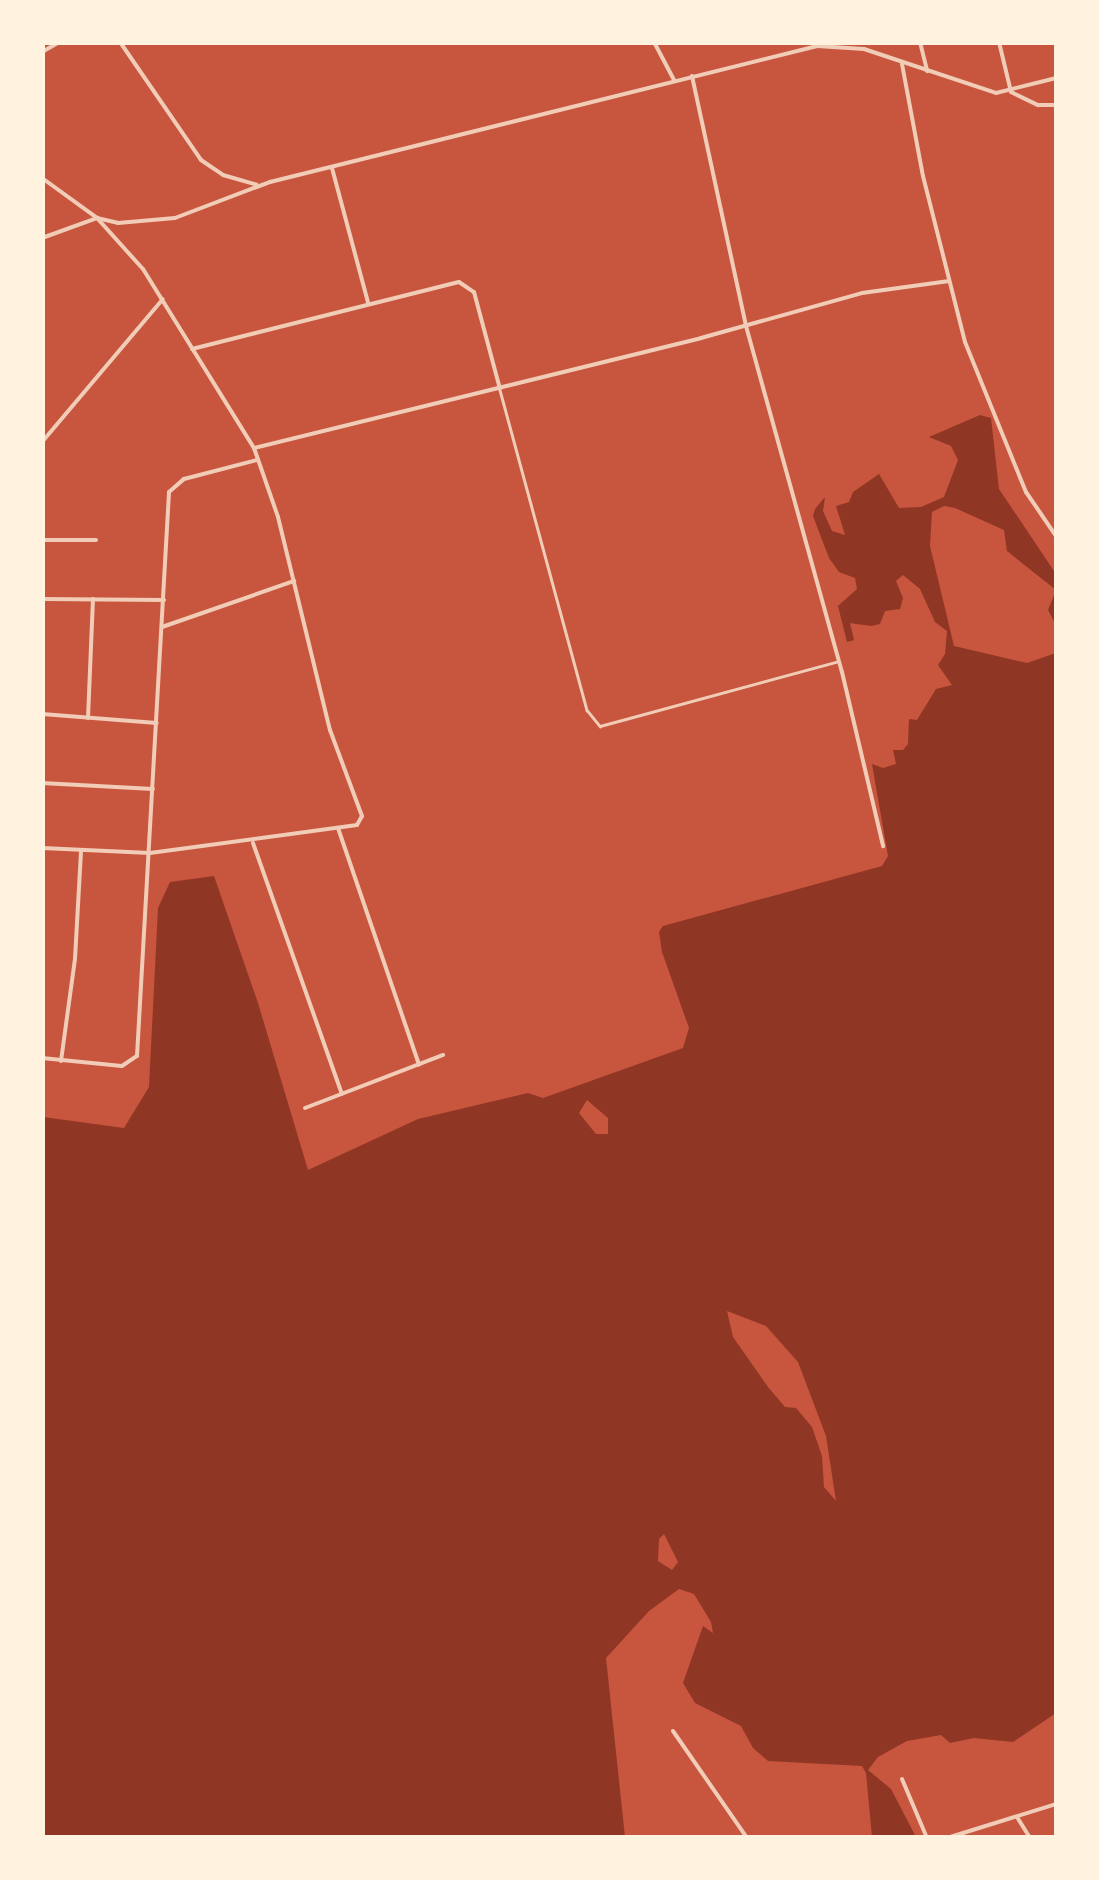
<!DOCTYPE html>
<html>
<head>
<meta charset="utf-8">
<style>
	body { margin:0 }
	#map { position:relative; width:1099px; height:1880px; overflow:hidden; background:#c8553d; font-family:Montserrat,sans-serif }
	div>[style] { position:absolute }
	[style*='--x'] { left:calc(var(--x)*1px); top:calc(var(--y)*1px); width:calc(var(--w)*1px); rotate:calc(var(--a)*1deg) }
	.water>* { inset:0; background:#8f3625 }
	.service>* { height:2.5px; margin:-1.25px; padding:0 1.25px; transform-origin:1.25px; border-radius:1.25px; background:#f1ccb7 }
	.minor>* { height:4px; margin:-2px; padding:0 2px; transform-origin:2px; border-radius:2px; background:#f1ccb7 }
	span { translate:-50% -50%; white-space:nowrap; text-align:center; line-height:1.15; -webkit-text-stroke:8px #fff3e0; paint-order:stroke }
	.frame { position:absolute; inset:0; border:45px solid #fff3e0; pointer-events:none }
</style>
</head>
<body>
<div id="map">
	<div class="water">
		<i style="clip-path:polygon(evenodd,980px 415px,991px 418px,999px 489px,1056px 574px,1056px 625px,1048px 610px,1056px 590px,1007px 551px,1004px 530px,955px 508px,944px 506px,932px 512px,930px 546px,954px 646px,1027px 663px,1056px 653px,1056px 1713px,1013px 1742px,974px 1738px,950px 1743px,941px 1735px,907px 1741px,878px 1757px,868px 1770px,891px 1789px,916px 1837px,872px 1837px,866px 1773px,862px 1766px,768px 1761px,753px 1748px,741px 1726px,695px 1703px,683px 1683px,703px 1626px,713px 1633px,711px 1622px,694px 1594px,679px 1589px,649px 1611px,606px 1658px,625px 1837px,43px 1837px,43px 1117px,124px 1128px,149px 1087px,158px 908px,170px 882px,214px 876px,258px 1003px,308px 1170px,418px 1119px,528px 1093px,543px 1098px,683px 1048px,689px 1028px,662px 952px,659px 932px,663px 926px,882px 866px,888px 856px,872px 764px,883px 768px,896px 764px,893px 750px,903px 750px,908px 744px,909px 719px,917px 720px,936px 689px,952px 685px,938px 665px,945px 654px,947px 631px,935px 622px,920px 589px,903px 575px,896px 581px,903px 598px,900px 609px,885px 611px,880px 624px,871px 626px,850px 623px,854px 640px,847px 642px,838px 606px,857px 589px,855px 578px,839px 572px,829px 558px,813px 516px,815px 509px,825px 497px,823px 511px,832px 531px,845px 535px,836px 506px,849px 502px,853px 492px,879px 474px,899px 508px,921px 507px,944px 497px,958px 460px,951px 446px,929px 437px,980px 415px,587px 1100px,608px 1118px,608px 1134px,596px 1134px,579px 1113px,587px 1100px,980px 415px,727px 1311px,766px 1326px,798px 1362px,826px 1436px,836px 1501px,824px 1487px,822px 1456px,812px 1427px,796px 1408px,785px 1407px,768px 1387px,733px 1337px,727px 1311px,980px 415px,664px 1534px,678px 1562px,672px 1570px,658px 1561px,659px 1539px,664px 1534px)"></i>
	</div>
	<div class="service">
		<i style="--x:500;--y:390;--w:332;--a:74.8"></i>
		<i style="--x:587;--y:710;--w:21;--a:51"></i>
		<i style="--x:600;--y:726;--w:245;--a:-15.2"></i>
	</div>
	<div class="minor">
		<i style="--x:120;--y:42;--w:143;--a:55.5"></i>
		<i style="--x:201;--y:160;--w:27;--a:34"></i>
		<i style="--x:223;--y:175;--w:35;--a:16"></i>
		<i style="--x:654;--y:42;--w:43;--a:62.2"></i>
		<i style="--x:920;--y:42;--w:30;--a:76"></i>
		<i style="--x:999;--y:42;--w:51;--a:76.5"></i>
		<i style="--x:1011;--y:92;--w:30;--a:26"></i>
		<i style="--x:1038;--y:105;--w:18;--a:0"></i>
		<i style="--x:42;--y:52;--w:20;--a:-30"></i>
		<i style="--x:902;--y:64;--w:114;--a:79.4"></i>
		<i style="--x:923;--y:176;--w:171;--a:75.8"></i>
		<i style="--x:965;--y:342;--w:162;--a:67.9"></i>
		<i style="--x:1026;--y:492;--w:53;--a:55.7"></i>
		<i style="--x:692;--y:76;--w:256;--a:77.8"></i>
		<i style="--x:746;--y:326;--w:359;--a:74.5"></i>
		<i style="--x:842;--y:672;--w:179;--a:76.7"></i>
		<i style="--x:332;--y:168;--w:139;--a:75"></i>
		<i style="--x:42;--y:178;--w:68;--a:36"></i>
		<i style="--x:97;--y:218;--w:69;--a:48"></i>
		<i style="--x:143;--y:269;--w:211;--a:58.2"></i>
		<i style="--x:254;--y:448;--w:73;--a:70.8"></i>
		<i style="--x:278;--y:517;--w:219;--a:76.3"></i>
		<i style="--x:330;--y:730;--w:92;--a:69.6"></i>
		<i style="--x:362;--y:816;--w:10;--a:119"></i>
		<i style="--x:357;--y:825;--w:209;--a:172.3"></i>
		<i style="--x:150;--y:853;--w:108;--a:-177.3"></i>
		<i style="--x:42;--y:238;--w:59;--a:-20"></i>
		<i style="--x:97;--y:218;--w:22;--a:13"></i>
		<i style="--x:118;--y:223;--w:57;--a:-5"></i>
		<i style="--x:175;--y:218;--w:102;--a:-20.8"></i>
		<i style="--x:270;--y:182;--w:564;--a:-13.96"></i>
		<i style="--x:817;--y:46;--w:47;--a:3.7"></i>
		<i style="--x:864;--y:49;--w:139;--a:18.4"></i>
		<i style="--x:996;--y:93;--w:62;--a:-14"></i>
		<i style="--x:192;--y:349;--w:275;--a:-14.1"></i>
		<i style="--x:459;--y:282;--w:18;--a:34"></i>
		<i style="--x:474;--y:292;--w:100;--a:75"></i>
		<i style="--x:42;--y:442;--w:187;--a:-49.8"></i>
		<i style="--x:254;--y:448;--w:460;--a:-13.8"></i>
		<i style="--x:701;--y:338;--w:167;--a:-15.6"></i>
		<i style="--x:862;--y:293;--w:88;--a:-7.9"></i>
		<i style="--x:42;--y:540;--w:54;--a:0"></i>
		<i style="--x:42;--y:599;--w:122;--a:0.5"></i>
		<i style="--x:162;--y:627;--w:140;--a:-19.2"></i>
		<i style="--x:42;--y:714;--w:115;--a:4.5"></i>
		<i style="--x:88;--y:718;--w:119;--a:-87.6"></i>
		<i style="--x:42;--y:783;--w:111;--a:3.1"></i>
		<i style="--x:338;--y:828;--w:250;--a:71.1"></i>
		<i style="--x:253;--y:843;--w:266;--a:70.5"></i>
		<i style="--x:42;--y:1058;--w:80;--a:5.7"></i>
		<i style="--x:122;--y:1066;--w:18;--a:-34"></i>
		<i style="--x:137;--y:1056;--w:565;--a:-86.75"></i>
		<i style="--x:169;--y:492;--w:20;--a:-41"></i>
		<i style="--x:184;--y:479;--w:75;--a:-14.6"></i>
		<i style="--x:61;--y:1061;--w:103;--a:-82.2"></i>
		<i style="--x:75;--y:959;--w:107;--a:-86.8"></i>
		<i style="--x:305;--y:1108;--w:148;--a:-21"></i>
		<i style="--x:673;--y:1731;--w:130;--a:55.3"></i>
		<i style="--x:902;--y:1779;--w:64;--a:67"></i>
		<i style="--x:1017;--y:1817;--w:25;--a:58"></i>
		<i style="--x:947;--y:1838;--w:114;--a:-17.3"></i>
	</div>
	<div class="frame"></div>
</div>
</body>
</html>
